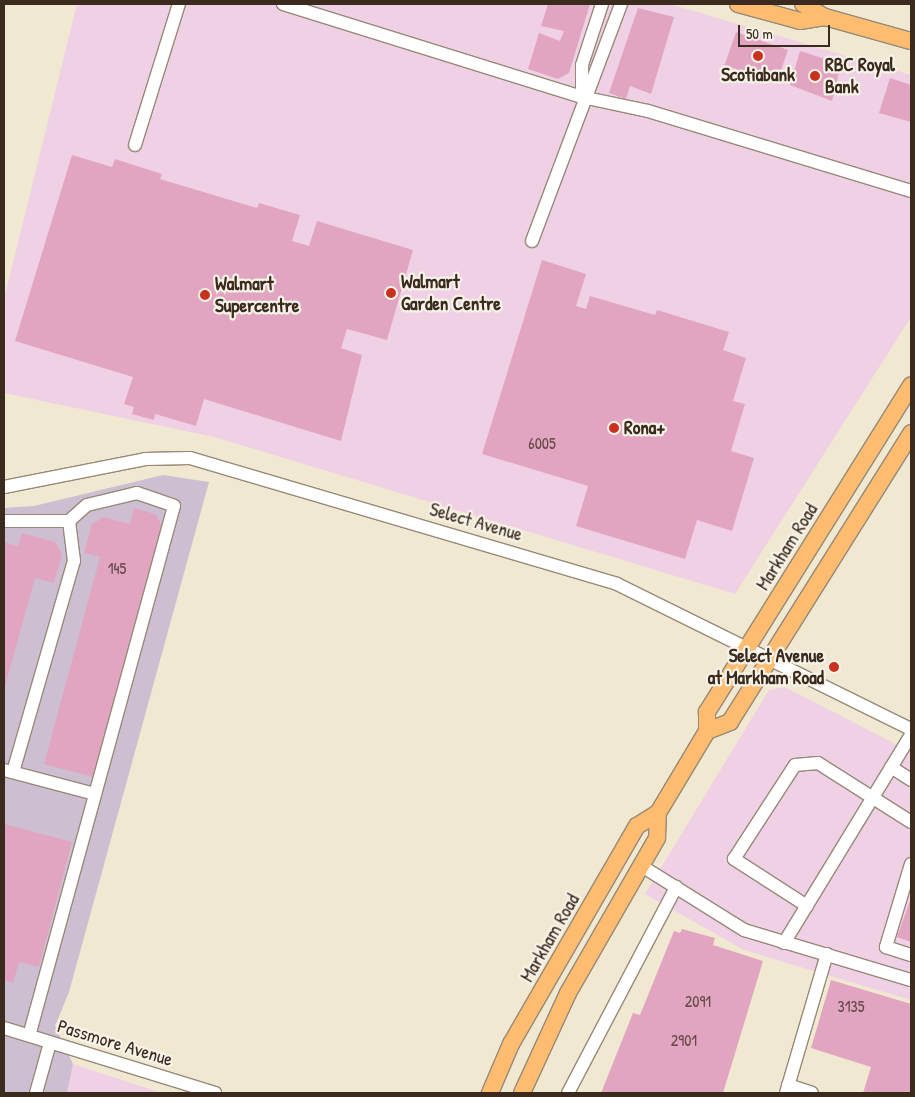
<!DOCTYPE html>
<html>
<head>
<meta charset="utf-8">
<style>
	body { margin:0 }
	#map { position:relative; width:915px; height:1097px; overflow:hidden; background:#f1e8d1; font-family:"Patrick Hand",sans-serif }
	div>[style] { position:absolute }
	[style*='--x'] { left:calc(var(--x)*1px); top:calc(var(--y)*1px); width:calc(var(--w)*1px); rotate:calc(var(--a)*1deg) }
	.built>* { inset:0; background:#f0d0e5 }
	.industrial>* { inset:0; background:#cebed2 }
	.building>* { inset:0; background:#e2a5c1; transform-origin:0 0 }
	.roads { filter:drop-shadow(1px 0 #968978) drop-shadow(-1px 0 #968978) drop-shadow(0 1px #968978) drop-shadow(0 -1px #968978) }
	.minor>* { height:12px; margin:-6px; padding:0 6px; transform-origin:6px; border-radius:6px; background:#fff }
	.major>* { height:16px; margin:-8px; padding:0 8px; transform-origin:8px; border-radius:8px; background:#fdbc70 }
	.dots>* { width:14px; height:14px; translate:-50% -50%; box-sizing:border-box; border:2px solid #f7f3e8; border-radius:50% }
	span { translate:-50% -50%; white-space:nowrap; text-align:center; line-height:1.15; -webkit-text-stroke:4.5px #f7f3e8; paint-order:stroke }
	.number-label { font-size:16px; color:#654947 }
	.number-label span { -webkit-text-stroke-width:0 }
	.poi-label { font-size:19px; color:#3b2a1e; font-weight:700 }
	.left { translate:0 -50%; text-align:left }
	.right { translate:-100% -50%; text-align:right }
	.street-label { font-size:19px; color:#3b2a1e }
	.frame { position:absolute; inset:0; border:5px solid #3b2a1e; pointer-events:none }
	.scale { position:absolute; left:738px; top:25px; width:92px; height:22px; box-sizing:border-box; border:2px solid #3b2a1e; border-top:0; padding-left:6px; font-size:15px; line-height:18px; white-space:nowrap; color:#3b2a1e; -webkit-text-stroke:4px #f7f3e8; paint-order:stroke }
</style>
</head>
<body>
<div id="map">
	<div class="built">
		<i style="clip-path:polygon(77px 4px,670px 4px,911px 75px,911px 317px,735px 594px,214px 437px,4px 393px,4px 299px)"></i>
		<i style="clip-path:polygon(785px 687px,911px 752px,911px 1000px,744px 950px,645px 894px,769px 690px)"></i>
		<i style="clip-path:polygon(73px 1064px,162px 1093px,67px 1093px)"></i>
	</div>
	<div class="industrial">
		<i style="clip-path:polygon(163px 475px,209px 482px,69px 992px,55px 1026px,73px 1064px,67px 1093px,4px 1093px,4px 508px,34px 506px)"></i>
	</div>
	<div class="building">
		<i style="clip-path:polygon(548px 4px,590px 4px,569px 73px,558px 79px,528px 69px,539px 33px,560px 41px,564px 31px,541px 26px)"></i>
		<i style="clip-path:polygon(638px 8px,674px 17px,651px 94px,630px 86px,626px 99px,609px 93px)"></i>
		<i style="left:736px;top:32px;width:55px;height:35px;rotate:19deg"></i>
		<i style="clip-path:polygon(800px 51px,841px 64px,832px 101px,790px 85px)"></i>
		<i style="clip-path:polygon(890px 78px,911px 85px,911px 122px,879px 113px)"></i>
		<i style="clip-path:polygon(72px 155px,112px 167px,115px 159px,162px 174px,160px 179px,257px 208px,259px 203px,300px 215px,292px 241px,309px 246px,317px 221px,413px 250px,387px 340px,347px 329px,341px 348px,362px 355px,341px 441px,204px 399px,196px 426px,155px 414px,154px 420px,132px 414px,134px 407px,124px 404px,133px 377px,15px 341px)"></i>
		<i style="clip-path:polygon(542px 260px,586px 274px,576px 306px,586px 309px,590px 296px,655px 315px,657px 310px,729px 332px,723px 350px,746px 358px,733px 401px,745px 404px,731px 451px,754px 458px,732px 531px,697px 520px,685px 559px,576px 526px,588px 486px,482px 454px)"></i>
		<i style="clip-path:polygon(134px 508px,155px 514px,162px 525px,93px 777px,44px 764px,100px 557px,84px 553px,92px 524px,104px 517px,130px 524px)"></i>
		<i style="clip-path:polygon(22px 533px,55px 542px,62px 554px,54px 583px,35px 578px,4px 690px,4px 542px,18px 546px)"></i>
		<i style="clip-path:polygon(4px 824px,72px 842px,39px 967px,19px 962px,13px 983px,4px 980px)"></i>
		<i style="clip-path:polygon(911px 898px,911px 942px,897px 937px)"></i>
		<i style="clip-path:polygon(682px 929px,715px 938px,713px 945px,763px 961px,723px 1093px,601px 1093px,633px 1013px,640px 1015px,674px 931px,680px 933px)"></i>
		<i style="clip-path:polygon(831px 980px,911px 1004px,911px 1093px,863px 1093px,871px 1067px,811px 1048px)"></i>
	</div>
	<div class="roads">
		<div class="minor">
			<i style="--x:283;--y:4;--w:313;--a:17.3"></i>
			<i style="--x:582;--y:97;--w:67;--a:12"></i>
			<i style="--x:648;--y:111;--w:275;--a:16.9"></i>
			<i style="--x:582;--y:97;--w:32;--a:-90"></i>
			<i style="--x:582;--y:65;--w:64;--a:-71.8"></i>
			<i style="--x:135;--y:145;--w:148;--a:-72.7"></i>
			<i style="--x:532;--y:241;--w:253;--a:-69.4"></i>
			<i style="--x:4;--y:487;--w:144;--a:-11.2"></i>
			<i style="--x:145;--y:459;--w:45;--a:-1.3"></i>
			<i style="--x:190;--y:458;--w:445;--a:16.4"></i>
			<i style="--x:617;--y:584;--w:328;--a:26.3"></i>
			<i style="--x:4;--y:521;--w:65;--a:0"></i>
			<i style="--x:69;--y:521;--w:24;--a:-42"></i>
			<i style="--x:87;--y:505;--w:51;--a:-13.5"></i>
			<i style="--x:137;--y:493;--w:39;--a:19"></i>
			<i style="--x:174;--y:506;--w:549;--a:105.3"></i>
			<i style="--x:891;--y:767;--w:24;--a:33"></i>
			<i style="--x:4;--y:770;--w:94;--a:14.8"></i>
			<i style="--x:13;--y:772;--w:220;--a:-73.9"></i>
			<i style="--x:74;--y:561;--w:40;--a:-97.1"></i>
			<i style="--x:911;--y:864;--w:87;--a:106.8"></i>
			<i style="--x:886;--y:947;--w:26;--a:18"></i>
			<i style="--x:640;--y:865;--w:123;--a:32"></i>
			<i style="--x:744;--y:930;--w:174;--a:16.7"></i>
			<i style="--x:807;--y:906;--w:87;--a:-147.2"></i>
			<i style="--x:734;--y:859;--w:112;--a:-57"></i>
			<i style="--x:795;--y:765;--w:23;--a:-5"></i>
			<i style="--x:818;--y:763;--w:110;--a:32.4"></i>
			<i style="--x:784;--y:943;--w:244;--a:-58.6"></i>
			<i style="--x:4;--y:1028;--w:221;--a:17.1"></i>
			<i style="--x:788;--y:1085;--w:25;--a:18"></i>
			<i style="--x:36;--y:1093;--w:52;--a:-74.4"></i>
			<i style="--x:568;--y:1093;--w:233;--a:-62.3"></i>
			<i style="--x:786;--y:1093;--w:145;--a:-73.6"></i>
		</div>
		<div class="major">
			<i style="--x:738;--y:4;--w:64;--a:15.3"></i>
			<i style="--x:800;--y:21;--w:25;--a:-9"></i>
			<i style="--x:803;--y:4;--w:26;--a:31"></i>
			<i style="--x:825;--y:17;--w:89;--a:15.6"></i>
			<i style="--x:707;--y:731;--w:25;--a:-21"></i>
			<i style="--x:730;--y:722;--w:341;--a:-57.9"></i>
			<i style="--x:490;--y:1093;--w:53;--a:-66.8"></i>
			<i style="--x:511;--y:1044;--w:252;--a:-60"></i>
			<i style="--x:637;--y:826;--w:25;--a:-32"></i>
			<i style="--x:658;--y:813;--w:96;--a:-59.1"></i>
			<i style="--x:707;--y:731;--w:19;--a:-90"></i>
			<i style="--x:707;--y:712;--w:385;--a:-58"></i>
			<i style="--x:522;--y:1093;--w:110;--a:-65.3"></i>
			<i style="--x:568;--y:993;--w:179;--a:-60.1"></i>
			<i style="--x:657;--y:838;--w:25;--a:-88"></i>
		</div>
	</div>
	<div class="dots">
		<i style="left:758px;top:56px;background:#c8321e"></i>
		<i style="left:815px;top:76px;background:#c8321e"></i>
		<i style="left:391px;top:293px;background:#c8321e"></i>
		<i style="left:205px;top:295px;background:#c8321e"></i>
		<i style="left:614px;top:428px;background:#c8321e"></i>
		<i style="left:834px;top:667px;background:#c8321e"></i>
	</div>
	<div class="number-label">
		<span style="left:542px;top:443px">6005</span>
		<span style="left:117px;top:568px">145</span>
		<span style="left:698px;top:1001px">2091</span>
		<span style="left:851px;top:1006px">3135</span>
		<span style="left:684px;top:1040px">2901</span>
	</div>
	<div class="poi-label">
		<span class="left" style="left:825px;top:76px">RBC Royal<br>Bank</span>
		<span style="left:758px;top:75px">Scotiabank</span>
		<span class="left" style="left:401px;top:293px">Walmart<br>Garden Centre</span>
		<span class="left" style="left:215px;top:295px">Walmart<br>Supercentre</span>
		<span class="left" style="left:624px;top:428px">Rona+</span>
		<span class="right" style="left:824px;top:667px">Select Avenue<br>at Markham Road</span>
	</div>
	<div class="street-label">
		<span style="left:476px;top:522px;rotate:16deg">Select Avenue</span>
		<span style="left:787px;top:547px;rotate:-58deg">Markham Road</span>
		<span style="left:550px;top:938px;rotate:-60deg">Markham Road</span>
		<span style="left:115px;top:1043px;rotate:17deg">Passmore Avenue</span>
	</div>
	<div class="frame"></div>
	<div class="scale">50 m</div>
</div>
</body>
</html>
